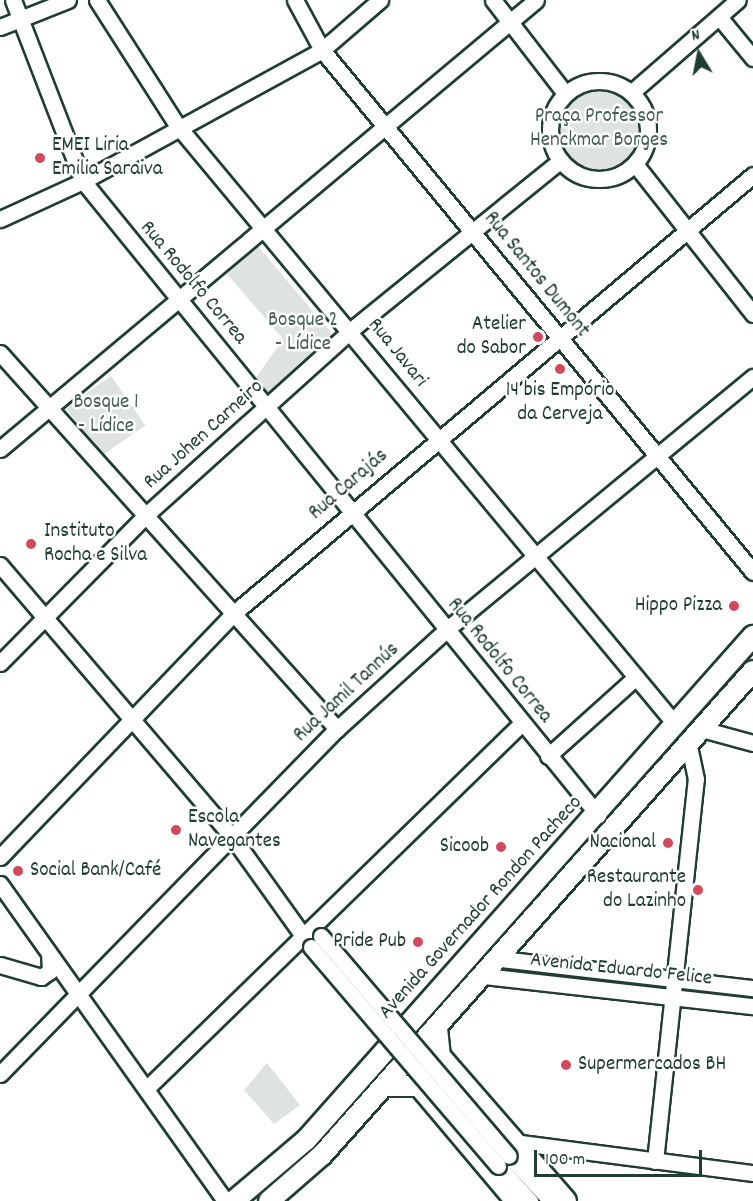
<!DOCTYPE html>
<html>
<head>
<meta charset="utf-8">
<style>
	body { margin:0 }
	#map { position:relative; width:753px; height:1201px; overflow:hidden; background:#fff; font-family:Dekko,sans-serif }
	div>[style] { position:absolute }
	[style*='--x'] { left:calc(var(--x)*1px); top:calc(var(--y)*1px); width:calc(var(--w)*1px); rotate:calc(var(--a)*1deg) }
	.green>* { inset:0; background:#dee3e2; transform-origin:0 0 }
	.round { border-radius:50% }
	.roads { filter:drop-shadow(2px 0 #1f3d34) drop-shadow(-2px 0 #1f3d34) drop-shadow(0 2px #1f3d34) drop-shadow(0 -2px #1f3d34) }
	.minor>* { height:15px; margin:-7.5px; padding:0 7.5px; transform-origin:7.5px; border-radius:7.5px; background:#fff }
	.minor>.ring { margin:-7.5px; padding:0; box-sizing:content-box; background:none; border:15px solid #fff; border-radius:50% }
	.major>* { height:20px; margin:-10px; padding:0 10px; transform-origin:10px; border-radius:10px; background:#fff }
	.bridges { filter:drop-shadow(2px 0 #1f3d34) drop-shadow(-2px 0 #1f3d34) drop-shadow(0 2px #1f3d34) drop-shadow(0 -2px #1f3d34) }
	.minor-bridge>* { height:15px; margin:-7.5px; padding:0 7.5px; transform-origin:7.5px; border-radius:7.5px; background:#fff }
	.dots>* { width:16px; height:16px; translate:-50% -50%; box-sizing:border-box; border:3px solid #fff; border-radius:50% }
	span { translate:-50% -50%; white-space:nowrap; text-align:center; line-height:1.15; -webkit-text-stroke:5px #fff; paint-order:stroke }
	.park-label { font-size:21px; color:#455e57 }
	.poi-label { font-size:21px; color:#1f3d34 }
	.left { translate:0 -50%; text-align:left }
	.right { translate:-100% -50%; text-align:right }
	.street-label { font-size:21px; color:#1f3d34 }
	.north { position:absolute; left:669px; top:24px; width:60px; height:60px; -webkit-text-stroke:4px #fff; paint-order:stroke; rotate:350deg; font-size:16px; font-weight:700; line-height:24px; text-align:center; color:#1f3d34 }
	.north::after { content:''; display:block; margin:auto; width:21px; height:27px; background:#1f3d34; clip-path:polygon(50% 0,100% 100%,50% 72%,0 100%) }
	.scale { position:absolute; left:534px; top:1150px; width:168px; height:27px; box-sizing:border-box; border:3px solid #1f3d34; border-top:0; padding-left:8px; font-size:18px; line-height:21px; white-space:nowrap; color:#1f3d34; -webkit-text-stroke:4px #fff; paint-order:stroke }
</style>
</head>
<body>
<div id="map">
	<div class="green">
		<i class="round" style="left:551px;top:81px;width:96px;height:96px"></i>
		<i style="clip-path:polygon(257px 245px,333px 335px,268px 393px,255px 379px,283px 339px,227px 274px)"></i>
		<i style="left:111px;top:376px;width:60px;height:55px;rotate:55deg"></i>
		<i style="clip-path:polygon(267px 1063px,300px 1105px,274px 1124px,244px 1090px)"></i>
	</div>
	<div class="roads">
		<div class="minor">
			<i style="--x:13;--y:0;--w:194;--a:68.9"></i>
			<i style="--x:83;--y:181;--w:817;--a:50.91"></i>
			<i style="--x:97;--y:0;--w:148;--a:57.4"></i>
			<i style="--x:177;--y:125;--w:779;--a:50.26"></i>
			<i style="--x:295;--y:0;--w:57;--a:61.6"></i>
			<i style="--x:322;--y:50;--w:677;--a:50.45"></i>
			<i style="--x:493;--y:0;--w:118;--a:52.3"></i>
			<i style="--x:720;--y:18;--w:52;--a:50.5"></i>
			<i style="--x:0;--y:27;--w:73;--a:-21.7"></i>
			<i class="ring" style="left:550px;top:81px;width:83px;height:83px"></i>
			<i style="--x:632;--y:92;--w:140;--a:-41"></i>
			<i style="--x:635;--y:164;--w:191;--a:51.8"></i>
			<i style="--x:0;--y:219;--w:91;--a:-24.6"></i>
			<i style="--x:83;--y:181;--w:273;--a:-28.7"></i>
			<i style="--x:322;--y:50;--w:77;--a:-40.8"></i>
			<i style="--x:0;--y:353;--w:505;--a:48.13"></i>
			<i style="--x:0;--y:449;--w:699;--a:-39.95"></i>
			<i style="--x:0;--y:565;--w:359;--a:49.5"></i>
			<i style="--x:233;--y:838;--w:130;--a:54.4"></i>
			<i style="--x:0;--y:663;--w:209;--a:-45.4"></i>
			<i style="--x:147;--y:514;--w:275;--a:-42"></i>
			<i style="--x:351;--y:330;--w:269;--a:-39"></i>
			<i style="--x:698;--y:728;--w:57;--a:15.3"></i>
			<i style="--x:548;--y:756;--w:118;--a:-41.9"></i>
			<i style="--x:0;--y:857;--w:338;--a:-46.2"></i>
			<i style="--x:234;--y:613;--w:679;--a:-40.16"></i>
			<i style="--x:0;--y:884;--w:389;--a:54.6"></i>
			<i style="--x:501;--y:959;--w:254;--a:6.6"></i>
			<i style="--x:0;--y:965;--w:43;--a:16.3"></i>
			<i style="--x:41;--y:977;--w:11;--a:-34"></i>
			<i style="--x:50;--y:971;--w:17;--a:-93"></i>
			<i style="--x:484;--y:976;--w:271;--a:6.4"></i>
			<i style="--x:0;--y:1074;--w:482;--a:-45.7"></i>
			<i style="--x:337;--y:729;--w:147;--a:-42.2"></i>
			<i style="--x:446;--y:630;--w:398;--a:-39.5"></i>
			<i style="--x:146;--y:1089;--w:523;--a:-44.23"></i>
			<i style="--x:513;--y:1142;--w:242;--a:7.4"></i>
			<i style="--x:509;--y:1156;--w:62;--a:47"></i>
			<i style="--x:655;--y:1161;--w:384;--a:-83.9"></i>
			<i style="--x:696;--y:779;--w:40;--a:-102"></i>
			<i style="--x:500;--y:1168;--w:45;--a:47.7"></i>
		</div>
		<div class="major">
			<i style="--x:437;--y:1028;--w:28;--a:84"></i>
			<i style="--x:440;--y:1056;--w:192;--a:49"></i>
			<i style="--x:384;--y:1086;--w:35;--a:0"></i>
			<i style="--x:419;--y:1086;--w:150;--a:49.9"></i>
			<i style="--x:234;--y:1201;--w:94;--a:-40.3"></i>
			<i style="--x:306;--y:1140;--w:674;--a:-48.43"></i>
			<i style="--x:269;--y:1201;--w:70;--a:-41"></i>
			<i style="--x:322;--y:1155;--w:648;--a:-48.32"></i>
		</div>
	</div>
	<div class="bridges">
		<div class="minor-bridge">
			<i style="--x:321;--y:936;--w:289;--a:49.5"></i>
			<i style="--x:311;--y:947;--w:288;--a:49.5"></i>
		</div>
	</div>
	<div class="dots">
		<i style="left:40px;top:158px;background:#d1495b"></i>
		<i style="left:538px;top:337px;background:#d1495b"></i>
		<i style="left:560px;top:369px;background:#d1495b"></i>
		<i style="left:31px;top:544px;background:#d1495b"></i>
		<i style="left:734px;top:606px;background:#d1495b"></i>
		<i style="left:176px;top:830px;background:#d1495b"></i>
		<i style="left:668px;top:843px;background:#d1495b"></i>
		<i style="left:501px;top:847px;background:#d1495b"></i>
		<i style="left:18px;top:871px;background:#d1495b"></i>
		<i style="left:698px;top:890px;background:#d1495b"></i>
		<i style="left:418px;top:942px;background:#d1495b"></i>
		<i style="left:566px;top:1065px;background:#d1495b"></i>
	</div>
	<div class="park-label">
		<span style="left:599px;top:129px">Praça Professor<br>Henckmar Borges</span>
		<span style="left:303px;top:333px">Bosque 2<br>- Lídice</span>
		<span style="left:106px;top:415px">Bosque 1<br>- Lídice</span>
	</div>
	<div class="poi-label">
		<span class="left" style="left:52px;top:158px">EMEI Liria<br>Emilia Saraiva</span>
		<span class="right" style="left:526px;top:337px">Atelier<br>do Sabor</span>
		<span style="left:560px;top:403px">14 bis Empório<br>da Cerveja</span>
		<span class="left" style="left:44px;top:544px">Instituto<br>Rocha e Silva</span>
		<span class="right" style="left:722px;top:606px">Hippo Pizza</span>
		<span class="left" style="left:188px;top:830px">Escola<br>Navegantes</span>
		<span class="right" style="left:656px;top:843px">Nacional</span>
		<span class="right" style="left:489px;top:847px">Sicoob</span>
		<span class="left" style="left:30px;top:871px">Social Bank/Café</span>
		<span class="right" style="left:686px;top:890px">Restaurante<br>do Lazinho</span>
		<span class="right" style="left:406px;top:942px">Pride Pub</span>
		<span class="left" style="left:578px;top:1065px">Supermercados BH</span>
	</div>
	<div class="street-label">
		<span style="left:536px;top:275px;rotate:51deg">Rua Santos Dumont</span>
		<span style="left:193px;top:283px;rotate:50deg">Rua Rodolfo Correa</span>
		<span style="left:397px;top:353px;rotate:51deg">Rua Javari</span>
		<span style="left:204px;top:435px;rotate:-42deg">Rua Johen Carneiro</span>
		<span style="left:349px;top:485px;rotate:-41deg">Rua Carajás</span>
		<span style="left:499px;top:661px;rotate:51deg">Rua Rodolfo Correa</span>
		<span style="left:347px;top:693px;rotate:-43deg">Rua Jamil Tannús</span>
		<span style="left:481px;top:908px;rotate:-48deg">Avenida Governador Rondon Pacheco</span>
		<span style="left:621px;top:970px;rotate:6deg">Avenida Eduardo Felice</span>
	</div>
	<div class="north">N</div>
	<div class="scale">100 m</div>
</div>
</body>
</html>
